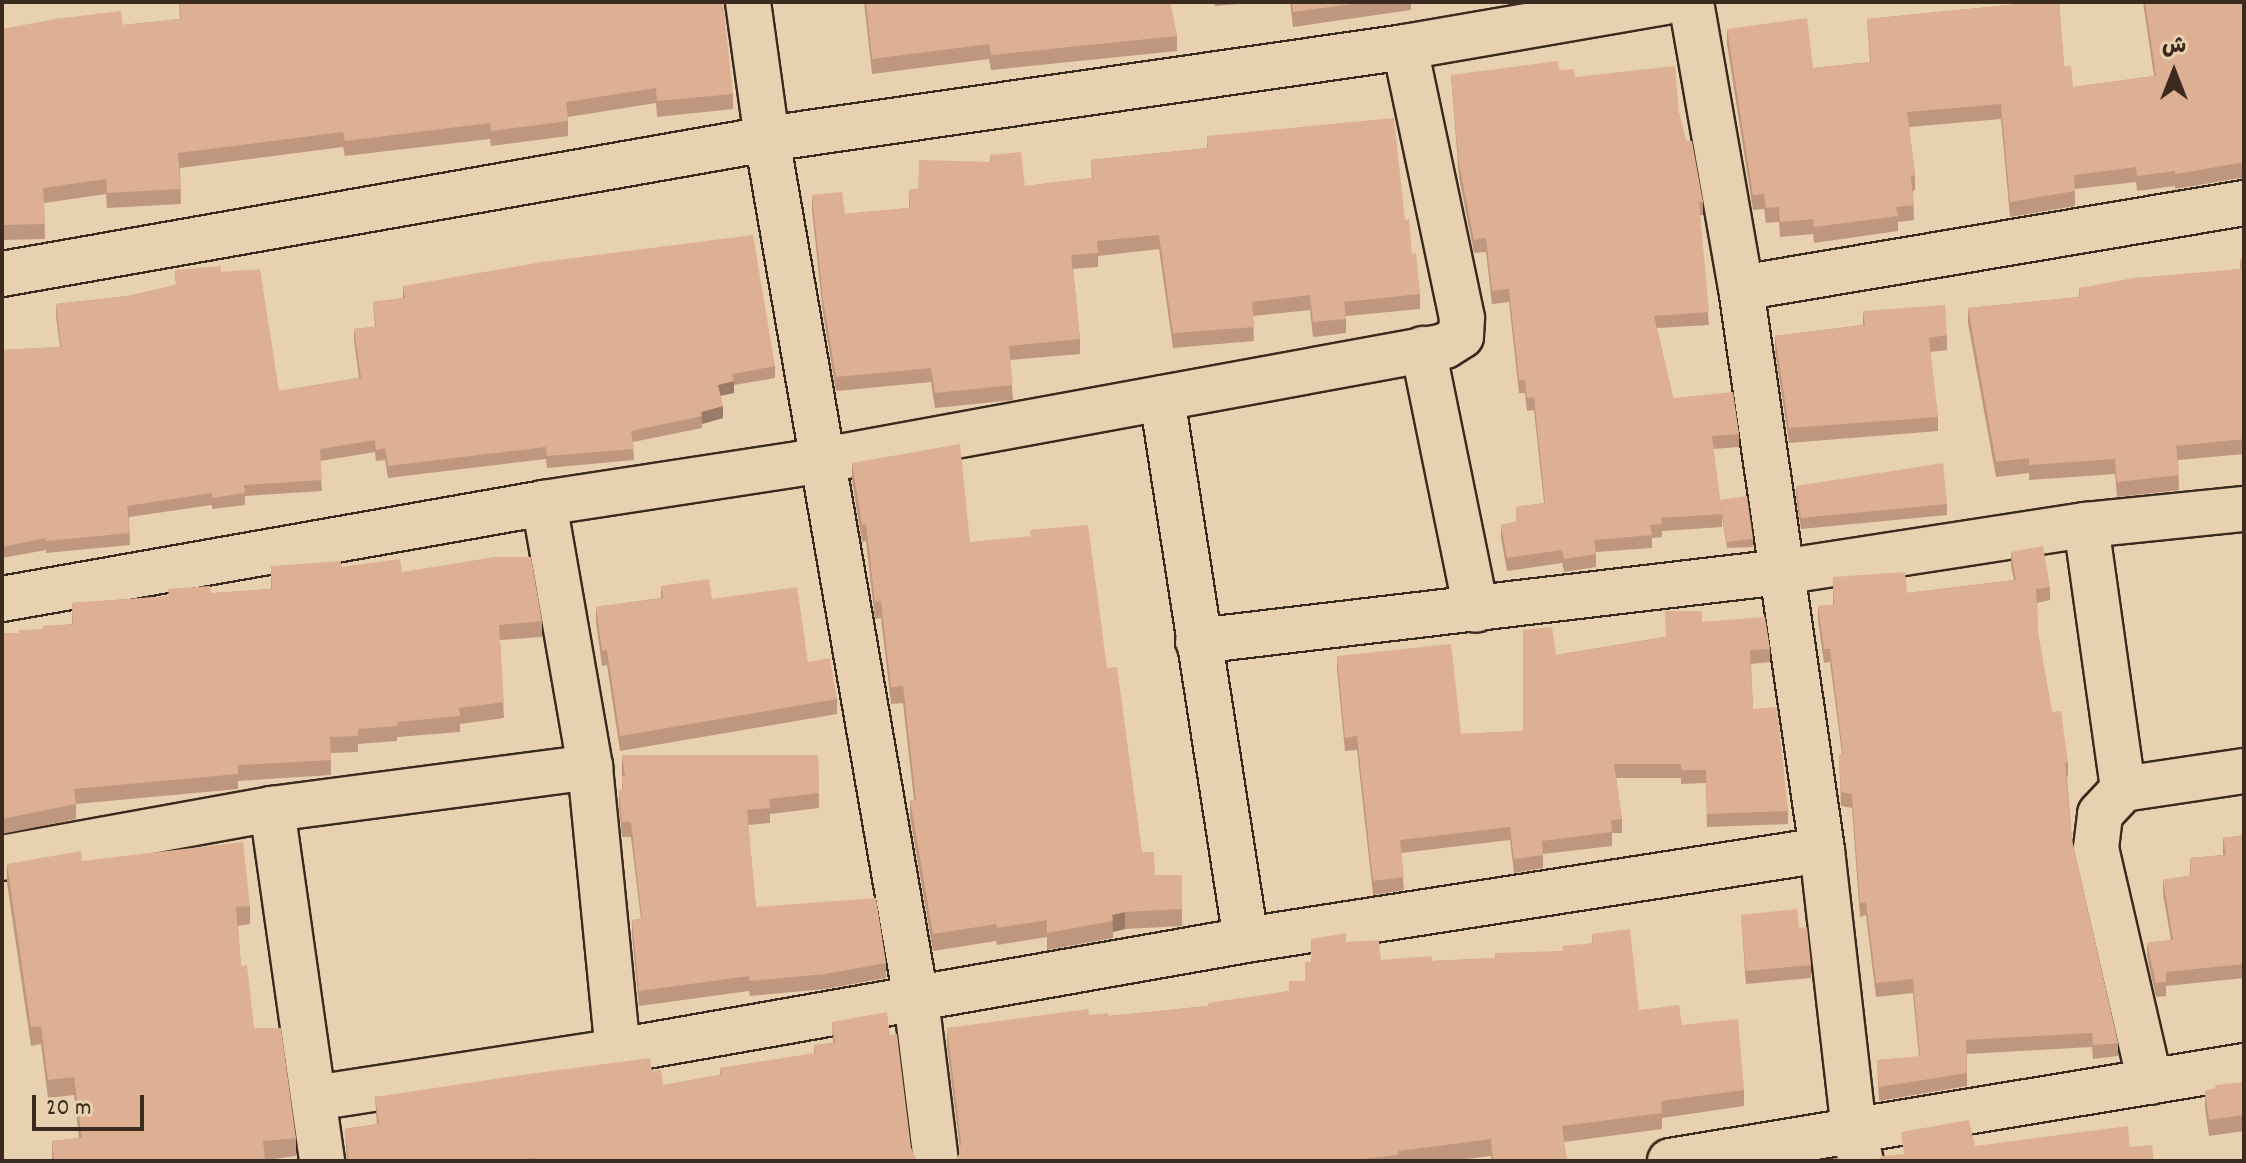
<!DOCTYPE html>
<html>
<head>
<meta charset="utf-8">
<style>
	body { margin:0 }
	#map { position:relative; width:2246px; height:1163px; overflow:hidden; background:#e7d1b0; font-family:Dekko,"Playpen Sans Arabic",sans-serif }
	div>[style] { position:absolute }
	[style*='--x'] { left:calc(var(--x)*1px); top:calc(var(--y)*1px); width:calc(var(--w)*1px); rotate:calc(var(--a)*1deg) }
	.roads { filter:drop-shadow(2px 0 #3b2a1e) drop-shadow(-2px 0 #3b2a1e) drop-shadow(0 2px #3b2a1e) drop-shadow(0 -2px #3b2a1e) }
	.minor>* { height:44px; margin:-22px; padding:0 22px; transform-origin:22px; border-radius:22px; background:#e7d1b0 }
	.wall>* { inset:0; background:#bf977e }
	.shaded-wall>* { inset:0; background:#9b7b67 }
	.building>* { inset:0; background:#deb093; transform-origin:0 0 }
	span { translate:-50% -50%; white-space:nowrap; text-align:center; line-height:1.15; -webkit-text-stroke:8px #e7d1b0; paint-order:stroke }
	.frame { position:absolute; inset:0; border:4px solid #3b2a1e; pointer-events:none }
	.north { position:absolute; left:2134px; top:32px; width:80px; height:80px; -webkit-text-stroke:6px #e7d1b0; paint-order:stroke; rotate:0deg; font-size:22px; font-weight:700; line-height:32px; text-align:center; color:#3b2a1e }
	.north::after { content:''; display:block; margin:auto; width:28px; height:36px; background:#3b2a1e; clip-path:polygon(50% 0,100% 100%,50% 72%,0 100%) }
	.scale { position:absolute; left:32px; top:1095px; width:112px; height:36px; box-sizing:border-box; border:4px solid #3b2a1e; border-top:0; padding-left:10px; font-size:24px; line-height:28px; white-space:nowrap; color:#3b2a1e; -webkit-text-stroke:6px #e7d1b0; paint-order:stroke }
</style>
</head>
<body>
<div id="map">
	<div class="roads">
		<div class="minor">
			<i style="--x:748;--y:2;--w:138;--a:82.1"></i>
			<i style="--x:767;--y:139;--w:873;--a:80.17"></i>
			<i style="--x:916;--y:999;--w:163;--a:83"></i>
			<i style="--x:1691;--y:2;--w:290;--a:80.1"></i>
			<i style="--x:1741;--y:288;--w:568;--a:81.8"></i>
			<i style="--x:1822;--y:850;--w:281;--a:83.5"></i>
			<i style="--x:1854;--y:1129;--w:33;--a:78"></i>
			<i style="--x:2;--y:274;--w:777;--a:-10.01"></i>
			<i style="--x:767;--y:139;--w:645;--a:-8.21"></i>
			<i style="--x:1405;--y:47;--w:264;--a:-9.8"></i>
			<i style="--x:1741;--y:288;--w:510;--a:-9.59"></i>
			<i style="--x:1423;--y:349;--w:266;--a:78.5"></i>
			<i style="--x:1162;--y:398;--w:548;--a:81.19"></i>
			<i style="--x:544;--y:503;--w:268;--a:80.1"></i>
			<i style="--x:590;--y:767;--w:285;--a:84.4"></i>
			<i style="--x:2086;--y:525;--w:267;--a:82"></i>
			<i style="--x:2;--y:599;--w:550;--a:-10.04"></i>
			<i style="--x:544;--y:503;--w:283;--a:-8.7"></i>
			<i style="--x:824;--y:460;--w:631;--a:-10.4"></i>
			<i style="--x:1445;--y:346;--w:19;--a:-32"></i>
			<i style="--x:1461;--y:336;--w:18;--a:-87"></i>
			<i style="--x:1462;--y:318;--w:277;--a:-101.9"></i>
			<i style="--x:1198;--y:641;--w:587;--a:-6.75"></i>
			<i style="--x:1781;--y:572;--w:309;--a:-8.8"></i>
			<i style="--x:2086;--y:525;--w:159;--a:-5.8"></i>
			<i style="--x:272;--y:809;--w:356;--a:81.9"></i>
			<i style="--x:2;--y:858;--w:274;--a:-10.3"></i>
			<i style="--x:272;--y:809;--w:321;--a:-7.5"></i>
			<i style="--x:2150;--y:1082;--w:240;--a:-103"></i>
			<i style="--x:2096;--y:848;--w:34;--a:-83"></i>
			<i style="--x:2100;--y:814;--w:34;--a:-47"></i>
			<i style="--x:2123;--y:789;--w:122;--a:-8.5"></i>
			<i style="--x:315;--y:1098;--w:307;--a:-8.8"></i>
			<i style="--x:618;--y:1051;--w:638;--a:-10.02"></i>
			<i style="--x:1246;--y:940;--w:583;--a:-8.88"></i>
			<i style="--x:1670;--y:1161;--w:582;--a:-9.4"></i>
		</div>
	</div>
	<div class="wall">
		<i style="clip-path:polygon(179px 2px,733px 94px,733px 109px,657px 117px,656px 103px,568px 117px,568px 136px,491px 146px,490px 139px,345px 156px,343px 147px,180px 168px,181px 204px,107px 208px,106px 194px,44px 203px,45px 239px,2px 240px,2px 29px,123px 25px,180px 19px)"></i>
		<i style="clip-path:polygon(864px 2px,1170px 2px,1177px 36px,1177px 51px,991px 70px,989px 59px,872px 74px)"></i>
		<i style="clip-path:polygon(1214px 2px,1259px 2px,1215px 6px)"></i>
		<i style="clip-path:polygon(1290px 2px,1411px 2px,1411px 10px,1293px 27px)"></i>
		<i style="clip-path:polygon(2029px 2px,2059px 2px,2064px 66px,2073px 87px,2154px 76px,2143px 2px,2244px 2px,2244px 179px,2240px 178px,2175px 189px,2175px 186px,2137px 191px,2136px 182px,2075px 189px,2075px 206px,2010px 217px,2001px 119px,1909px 127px,1915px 175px,1915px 190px,1913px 191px,1914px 220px,1898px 222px,1898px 231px,1814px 243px,1813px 234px,1780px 237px,1779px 222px,1766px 223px,1764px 209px,1753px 210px,1727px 44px,1727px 29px,1813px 68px,1870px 62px,1867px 19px,2029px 3px)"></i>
		<i style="clip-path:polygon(1559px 70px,1575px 77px,1679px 113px,1686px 141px,1703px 202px,1703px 215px,1700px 215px,1709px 325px,1657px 328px,1673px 398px,1739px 434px,1739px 447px,1713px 449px,1720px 501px,1753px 539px,1753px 547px,1727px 548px,1722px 518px,1722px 527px,1662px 531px,1662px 537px,1652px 538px,1652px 548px,1596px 552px,1596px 567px,1564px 572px,1562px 563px,1507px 571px,1501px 538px,1501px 525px,1517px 522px,1516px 507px,1544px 503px,1534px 410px,1527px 411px,1525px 393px,1519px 393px,1509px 302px,1492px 304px,1486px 252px,1474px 253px,1459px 177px,1451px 75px)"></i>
		<i style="clip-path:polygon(1207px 136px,1405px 220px,1420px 294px,1420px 309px,1346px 316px,1346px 333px,1313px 337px,1310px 310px,1253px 316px,1254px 341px,1173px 348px,1159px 249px,1098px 256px,1098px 267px,1073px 269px,1080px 339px,1080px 354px,1010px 360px,1013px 400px,935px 408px,931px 382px,836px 391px,823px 313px,812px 210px,812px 195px,845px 214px,909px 208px,909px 190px,918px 189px,990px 162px,990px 155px,1025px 186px,1092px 178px,1091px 160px,1207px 148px)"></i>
		<i style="clip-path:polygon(2240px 259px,2244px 259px,2244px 454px,2178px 460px,2179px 490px,2117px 497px,2115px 474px,2029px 480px,2029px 473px,1996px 477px,1968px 323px,1968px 308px,2079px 297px,2079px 288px,2240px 269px)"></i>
		<i style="clip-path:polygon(175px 270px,221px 272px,279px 391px,359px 378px,354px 340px,354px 329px,375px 327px,373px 302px,403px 298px,403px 286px,775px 366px,775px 378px,734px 385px,734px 393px,721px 396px,723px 418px,702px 424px,702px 428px,633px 442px,634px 460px,547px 468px,546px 459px,388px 478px,385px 460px,376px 461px,375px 452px,320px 461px,322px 491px,245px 496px,245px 505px,212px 509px,212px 505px,129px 517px,130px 545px,46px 553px,46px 550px,2px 558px,2px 350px,60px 347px,56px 316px,56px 304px,128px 296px,176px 285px)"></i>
		<i style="clip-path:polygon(1863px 311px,1947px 335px,1947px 350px,1930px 352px,1938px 417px,1938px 431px,1789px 443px,1775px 350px,1775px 336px,1863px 325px)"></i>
		<i style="clip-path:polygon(852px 463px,970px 542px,1107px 668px,1142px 852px,1155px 875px,1182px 875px,1182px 926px,1125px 929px,1113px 932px,1113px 938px,1047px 950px,1047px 937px,997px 945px,996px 941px,933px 951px,910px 817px,910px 800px,914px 800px,903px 703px,891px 704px,881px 618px,875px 619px,866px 541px,862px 542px,852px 480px)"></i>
		<i style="clip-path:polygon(1796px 486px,1947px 504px,1947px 515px,1801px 529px,1796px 496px)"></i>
		<i style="clip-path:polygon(2011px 552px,2050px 587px,2050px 600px,2037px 603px,2038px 634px,2052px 712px,2068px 763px,2068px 776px,2067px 777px,2072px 840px,2118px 1043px,2118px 1056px,2093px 1059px,2092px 1047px,1967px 1054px,1967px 1086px,1879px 1101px,1877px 1060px,1919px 1057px,1913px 993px,1876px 997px,1866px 915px,1860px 917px,1852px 808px,1841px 806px,1839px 755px,1842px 754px,1830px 662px,1824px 663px,1818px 620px,1818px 606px,1833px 605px,1833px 577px,1907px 593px,2014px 580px,2011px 566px)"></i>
		<i style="clip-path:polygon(271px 566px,341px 567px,402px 572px,542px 621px,542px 637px,500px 640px,504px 718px,460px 724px,460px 732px,397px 737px,397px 741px,358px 744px,358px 752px,331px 753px,331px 775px,238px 781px,238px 789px,76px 804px,76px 819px,2px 834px,2px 633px,19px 633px,72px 624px,72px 603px,271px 589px)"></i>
		<i style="clip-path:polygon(661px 586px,712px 599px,808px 662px,837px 699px,837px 714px,620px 751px,607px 665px,602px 666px,596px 622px,596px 607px,661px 598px)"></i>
		<i style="clip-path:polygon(1702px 622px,1770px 649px,1770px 662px,1751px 664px,1753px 709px,1788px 811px,1788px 824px,1707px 827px,1706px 783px,1681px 784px,1681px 778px,1616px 778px,1622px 819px,1622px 833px,1612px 833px,1612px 846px,1543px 854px,1543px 868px,1514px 873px,1510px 840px,1401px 853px,1404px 890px,1373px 895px,1357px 750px,1345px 751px,1337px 669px,1337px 656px,1461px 734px,1523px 731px,1556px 655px,1665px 637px)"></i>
		<i style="clip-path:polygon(622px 755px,818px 755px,819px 808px,770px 814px,770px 823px,748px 825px,756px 907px,886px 963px,886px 978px,825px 989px,750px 996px,749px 991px,639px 1006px,632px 935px,632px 920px,641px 919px,631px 837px,622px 837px,619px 805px,619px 790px,622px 790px)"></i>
		<i style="clip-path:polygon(2244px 835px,2244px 978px,2166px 986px,2166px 996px,2156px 997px,2147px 956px,2147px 943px,2171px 940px,2163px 894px,2163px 880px,2190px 876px,2190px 858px,2223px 855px,2223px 838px)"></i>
		<i style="clip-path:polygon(82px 861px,250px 906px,250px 924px,238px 926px,241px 966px,254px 1028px,296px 1138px,296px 1156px,265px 1160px,265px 1161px,52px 1161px,52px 1141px,79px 1138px,74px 1095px,48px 1098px,41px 1044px,31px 1046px,7px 883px,7px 864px)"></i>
		<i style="clip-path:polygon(1741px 915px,1799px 928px,1811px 965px,1811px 978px,1746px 984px)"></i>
		<i style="clip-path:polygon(1592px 934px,1639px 1010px,1682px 1025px,1744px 1090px,1744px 1106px,1662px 1118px,1662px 1129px,1564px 1142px,1567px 1161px,1491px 1161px,1491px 1156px,1448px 1161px,954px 1161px,959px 1155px,960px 1149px,947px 1045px,947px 1028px,1089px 1015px,1109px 1016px,1208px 1006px,1289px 991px,1305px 981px,1311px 962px,1346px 942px,1381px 960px,1432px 961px,1495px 958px,1562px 951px,1592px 943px)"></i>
		<i style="clip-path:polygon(832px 1022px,890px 1035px,911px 1148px,916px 1159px,918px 1161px,347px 1161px,345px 1129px,377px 1124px,375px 1097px,652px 1071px,663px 1085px,720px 1075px,720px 1068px,814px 1054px,814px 1045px,833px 1043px)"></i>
		<i style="clip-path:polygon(2244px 1082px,2244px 1135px,2244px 1131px,2209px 1136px,2205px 1108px,2205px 1091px)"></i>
	</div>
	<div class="shaded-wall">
		<i style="clip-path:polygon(734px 381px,734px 393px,718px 396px,718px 385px)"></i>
		<i style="clip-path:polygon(723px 406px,723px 418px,702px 424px,701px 412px)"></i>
		<i style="clip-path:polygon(1125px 912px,1125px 929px,1113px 932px,1112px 915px)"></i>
	</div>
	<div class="building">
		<i style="clip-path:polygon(180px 2px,723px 2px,733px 94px,657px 101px,656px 88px,566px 102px,568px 121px,491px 131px,490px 123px,345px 141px,343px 132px,178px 153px,181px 189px,107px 193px,106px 179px,43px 188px,45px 224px,2px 225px,2px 29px,55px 19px,121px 11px,123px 25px,181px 19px)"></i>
		<i style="clip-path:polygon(866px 2px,1170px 2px,1177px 36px,991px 55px,989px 44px,872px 59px)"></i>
		<i style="clip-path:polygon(1292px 2px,1367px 2px,1293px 12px)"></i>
		<i style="clip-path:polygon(2030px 2px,2059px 2px,2064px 66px,2071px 66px,2073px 87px,2156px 76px,2145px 2px,2244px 2px,2244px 164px,2240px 163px,2175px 174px,2175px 171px,2137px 176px,2136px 167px,2074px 175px,2075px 191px,2010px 202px,2001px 104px,1907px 112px,1915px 175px,1911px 176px,1914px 205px,1896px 207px,1898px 216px,1814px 227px,1813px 219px,1780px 222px,1779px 207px,1766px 208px,1764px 194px,1753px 195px,1727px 29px,1807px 18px,1813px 68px,1871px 62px,1867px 19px,2030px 3px)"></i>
		<i style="clip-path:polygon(1558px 61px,1559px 70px,1574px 69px,1575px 77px,1675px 66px,1679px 113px,1686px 141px,1692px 141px,1703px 202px,1699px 202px,1709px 312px,1654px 316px,1673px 398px,1733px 392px,1739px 434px,1712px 436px,1722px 514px,1661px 518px,1662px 524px,1650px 525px,1652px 535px,1594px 540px,1596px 554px,1564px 559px,1562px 550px,1507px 558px,1501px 525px,1518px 521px,1516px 507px,1545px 503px,1534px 397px,1527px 398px,1525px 380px,1519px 380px,1509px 289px,1492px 291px,1486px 238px,1474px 240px,1459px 164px,1451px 75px)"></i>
		<i style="clip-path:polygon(1394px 118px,1405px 220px,1409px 219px,1412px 254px,1416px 253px,1420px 294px,1344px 302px,1346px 319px,1313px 322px,1310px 295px,1252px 302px,1254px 327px,1173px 333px,1159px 235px,1097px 241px,1098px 253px,1071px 255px,1080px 339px,1009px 346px,1013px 385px,935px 393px,931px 368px,836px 377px,823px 299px,812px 195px,842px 192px,845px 214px,910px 208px,909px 190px,918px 189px,919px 160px,991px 162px,990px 155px,1021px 152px,1025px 186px,1093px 178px,1091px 160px,1208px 148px,1207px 136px)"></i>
		<i style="clip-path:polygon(753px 235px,775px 366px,732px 374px,734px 381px,718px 385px,723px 406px,701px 412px,702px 416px,631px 431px,634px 449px,547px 456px,546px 447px,388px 466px,385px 448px,376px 450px,375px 440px,320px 449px,322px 480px,244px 485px,245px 493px,212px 498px,212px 493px,127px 506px,130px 533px,46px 541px,46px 538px,2px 547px,2px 350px,61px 347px,56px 304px,128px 296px,176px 285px,175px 270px,221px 266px,221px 272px,260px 269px,279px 391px,361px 378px,354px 329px,376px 326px,373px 302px,405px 298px,403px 286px,542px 262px)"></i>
		<i style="clip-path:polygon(2240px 259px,2244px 259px,2244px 439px,2176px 446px,2179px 475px,2117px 482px,2115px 459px,2029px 465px,2029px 458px,1996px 462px,1968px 308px,2080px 297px,2079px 288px,2134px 278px,2241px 269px)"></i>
		<i style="clip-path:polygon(1945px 305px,1947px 335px,1929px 338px,1938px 417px,1789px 428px,1775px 336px,1865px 325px,1863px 311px)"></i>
		<i style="clip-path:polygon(960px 444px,970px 542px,1031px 536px,1030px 530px,1088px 525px,1107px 668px,1117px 667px,1142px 852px,1154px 852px,1155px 875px,1182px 875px,1182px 909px,1125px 912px,1112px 915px,1113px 921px,1047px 933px,1047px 920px,997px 928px,996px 924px,933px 934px,910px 800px,916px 800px,903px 686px,891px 687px,881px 601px,875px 602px,866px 524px,862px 525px,852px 463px)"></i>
		<i style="clip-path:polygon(1943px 463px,1947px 504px,1801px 518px,1796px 486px)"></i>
		<i style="left:1747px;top:496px;width:43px;height:27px;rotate:82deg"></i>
		<i style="clip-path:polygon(2043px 546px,2050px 587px,2036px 589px,2038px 634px,2052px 712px,2061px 711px,2068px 763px,2065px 763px,2072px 840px,2118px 1043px,2093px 1045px,2092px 1033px,1966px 1040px,1967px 1073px,1879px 1087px,1877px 1060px,1920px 1056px,1913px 979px,1876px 983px,1866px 902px,1860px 903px,1852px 794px,1841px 792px,1839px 755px,1843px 754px,1830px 649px,1824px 649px,1818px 606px,1834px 605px,1833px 577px,1905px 572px,1907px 593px,2016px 580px,2011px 552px)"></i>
		<i style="clip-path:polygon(495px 557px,531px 557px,542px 621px,499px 625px,504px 702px,459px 708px,460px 716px,397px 722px,397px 726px,358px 729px,358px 736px,330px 737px,331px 760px,238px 765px,238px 774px,74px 789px,76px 804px,2px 819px,2px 633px,19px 633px,19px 630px,43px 629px,43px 626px,73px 624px,72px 603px,169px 596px,168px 589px,210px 586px,211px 593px,272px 589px,271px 566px,341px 561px,341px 567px,400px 559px,402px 572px)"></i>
		<i style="clip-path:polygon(709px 579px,712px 599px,797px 587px,808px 662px,830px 658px,837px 699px,620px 736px,607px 650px,602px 651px,596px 607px,663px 598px,661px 586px)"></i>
		<i style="clip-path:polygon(1665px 611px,1702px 611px,1702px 622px,1765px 617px,1770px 649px,1750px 650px,1753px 709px,1777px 707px,1788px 811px,1707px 814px,1706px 770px,1681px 770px,1681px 764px,1614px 764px,1622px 819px,1611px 820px,1612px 832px,1542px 841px,1543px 855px,1514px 859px,1510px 827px,1400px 840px,1404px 877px,1373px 881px,1357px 736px,1345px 738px,1337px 656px,1451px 644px,1461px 734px,1523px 731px,1523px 630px,1552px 627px,1556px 655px,1666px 637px)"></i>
		<i style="clip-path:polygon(622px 755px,818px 755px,819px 793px,769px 799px,770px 808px,747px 810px,756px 907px,876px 898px,886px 963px,825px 974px,750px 981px,749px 976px,639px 991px,632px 920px,642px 919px,631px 822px,622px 822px,619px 790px,623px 790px,622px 776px,625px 776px)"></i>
		<i style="clip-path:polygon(2244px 835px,2244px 964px,2166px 972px,2166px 982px,2156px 983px,2147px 943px,2173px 940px,2163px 880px,2191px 875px,2190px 858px,2226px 855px,2223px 838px)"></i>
		<i style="clip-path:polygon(243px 842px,250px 906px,236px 907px,241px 966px,247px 965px,254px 1028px,281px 1028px,296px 1138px,263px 1141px,265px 1161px,54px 1161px,52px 1141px,82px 1138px,74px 1077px,48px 1080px,41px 1026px,31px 1027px,7px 864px,81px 851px,82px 861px)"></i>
		<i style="clip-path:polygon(1797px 909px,1799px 928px,1807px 927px,1811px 965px,1746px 971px,1741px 915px)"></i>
		<i style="clip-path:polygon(1630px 929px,1639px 1010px,1679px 1005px,1682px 1025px,1738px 1019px,1744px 1090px,1661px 1101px,1662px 1113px,1562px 1126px,1567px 1161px,1493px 1161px,1491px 1139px,1398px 1151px,1398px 1155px,1344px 1161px,954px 1161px,959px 1155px,961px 1142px,947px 1028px,1088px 1009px,1089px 1015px,1108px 1013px,1109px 1016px,1208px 1006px,1208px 1003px,1289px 991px,1289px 981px,1305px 981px,1305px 962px,1311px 962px,1311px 939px,1346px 933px,1346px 942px,1379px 940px,1381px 960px,1432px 956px,1432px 961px,1495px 958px,1495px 953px,1563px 951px,1562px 946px,1593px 943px,1592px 934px)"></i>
		<i style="clip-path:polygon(887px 1012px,890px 1035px,897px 1034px,911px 1148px,916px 1159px,918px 1161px,536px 1161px,536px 1158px,502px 1161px,349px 1161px,345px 1129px,379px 1124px,375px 1097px,521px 1075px,650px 1058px,652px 1071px,661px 1070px,663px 1085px,721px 1075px,720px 1068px,815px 1053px,814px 1045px,835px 1043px,832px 1022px)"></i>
		<i style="clip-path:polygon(2244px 1082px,2244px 1118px,2244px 1115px,2209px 1120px,2205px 1091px,2216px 1089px,2215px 1085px)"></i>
		<i style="clip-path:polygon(1969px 1120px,1975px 1146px,2128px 1126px,2130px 1147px,2152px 1145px,2154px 1161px,1876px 1161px,1882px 1156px,1904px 1154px,1901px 1132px)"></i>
		<i style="clip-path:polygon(1839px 1158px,1843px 1161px,1813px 1161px)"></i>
	</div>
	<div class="frame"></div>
	<div class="north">ش</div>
	<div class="scale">20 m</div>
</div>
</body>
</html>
